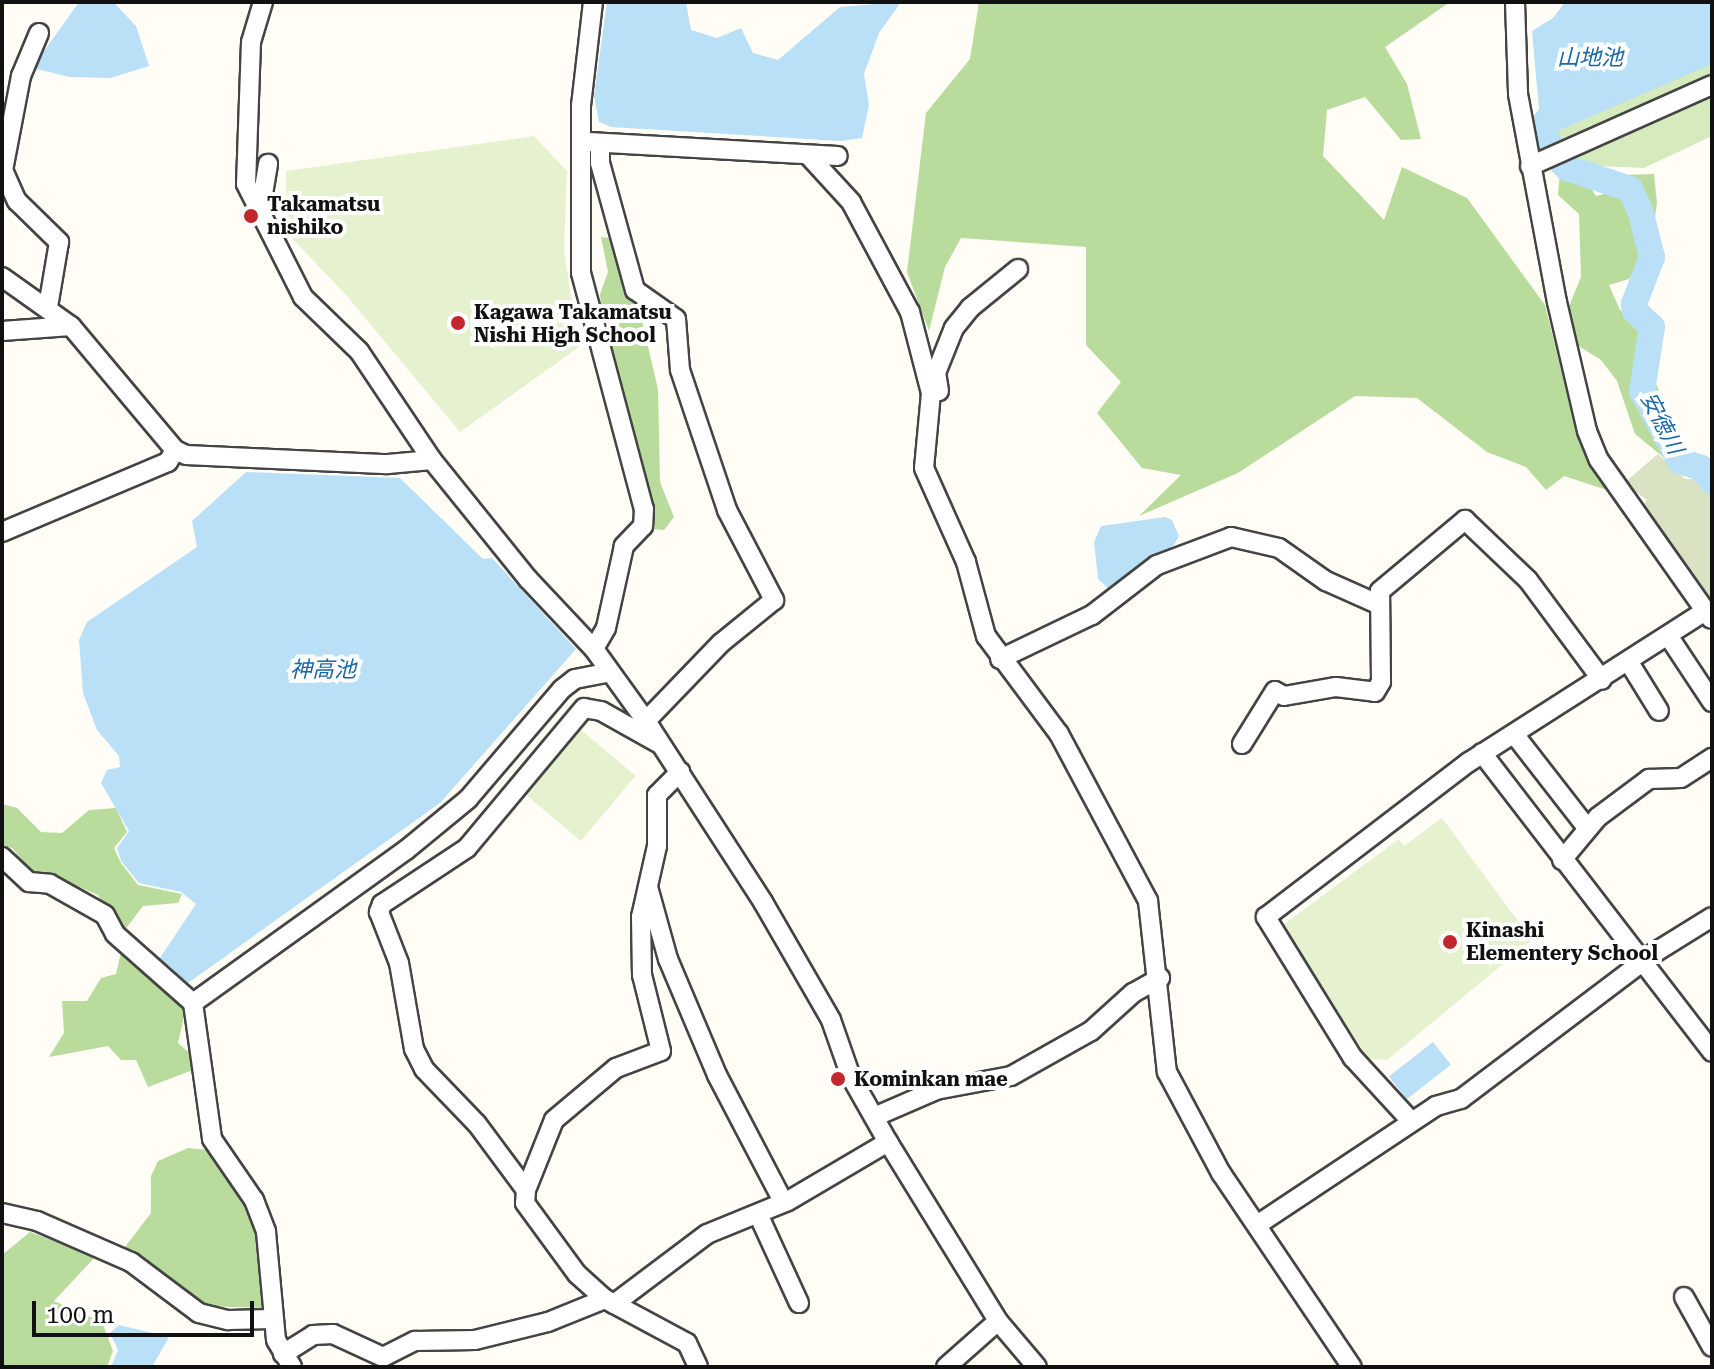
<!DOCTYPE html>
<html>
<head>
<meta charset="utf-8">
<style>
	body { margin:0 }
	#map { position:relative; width:1714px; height:1369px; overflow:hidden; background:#fffdf5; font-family:"Roboto Serif","Noto Sans JP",serif }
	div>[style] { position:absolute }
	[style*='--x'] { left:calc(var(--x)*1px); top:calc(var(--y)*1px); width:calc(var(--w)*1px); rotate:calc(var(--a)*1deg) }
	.green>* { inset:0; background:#d5ebbd }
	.forest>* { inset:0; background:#b9dc9c }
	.cemetery>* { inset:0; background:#d9e3c4 }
	.pitch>* { inset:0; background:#e6f2cf; transform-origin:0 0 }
	.water>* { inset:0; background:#b9e0f7; transform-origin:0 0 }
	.river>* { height:26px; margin:-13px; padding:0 13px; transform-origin:13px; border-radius:13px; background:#b9e0f7 }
	.roads { filter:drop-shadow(2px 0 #444) drop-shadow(-2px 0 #444) drop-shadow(0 2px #444) drop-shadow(0 -2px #444) }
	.minor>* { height:18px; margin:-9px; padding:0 9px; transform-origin:9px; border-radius:9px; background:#fff }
	.dots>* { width:22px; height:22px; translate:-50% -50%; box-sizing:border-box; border:4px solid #fff; border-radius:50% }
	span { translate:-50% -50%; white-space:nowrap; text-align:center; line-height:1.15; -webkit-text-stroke:8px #fff; paint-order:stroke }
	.poi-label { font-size:20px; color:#111; font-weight:700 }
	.left { translate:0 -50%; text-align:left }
	.water-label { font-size:22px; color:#1768a6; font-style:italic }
	.frame { position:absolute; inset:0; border:4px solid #111; pointer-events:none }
	.scale { position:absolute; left:32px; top:1301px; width:222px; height:36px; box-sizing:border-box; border:4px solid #111; border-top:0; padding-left:10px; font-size:24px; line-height:28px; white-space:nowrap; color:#111; -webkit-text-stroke:6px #fff; paint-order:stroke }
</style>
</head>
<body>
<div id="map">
	<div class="green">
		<i style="clip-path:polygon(1712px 61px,1712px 136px,1644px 168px,1555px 164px,1541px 132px)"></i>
	</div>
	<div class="forest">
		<i style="clip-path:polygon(979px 2px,1450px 2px,1385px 47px,1407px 84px,1421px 139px,1401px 140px,1365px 97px,1327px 110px,1323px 156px,1384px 220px,1402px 167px,1467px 198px,1545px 305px,1577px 433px,1607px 490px,1564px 476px,1546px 490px,1526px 467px,1487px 452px,1417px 398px,1355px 396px,1238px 473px,1139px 516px,1181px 475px,1142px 468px,1097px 413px,1121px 382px,1086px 345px,1086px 247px,961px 238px,945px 267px,929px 331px,907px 272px,926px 113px,970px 59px)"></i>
		<i style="clip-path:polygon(1560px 171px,1586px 180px,1596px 196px,1611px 192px,1618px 175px,1654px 174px,1657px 203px,1650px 250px,1629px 279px,1609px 285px,1620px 310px,1656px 332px,1654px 380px,1699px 474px,1689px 478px,1635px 434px,1617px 381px,1601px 360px,1577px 345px,1568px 309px,1581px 277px,1579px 214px,1558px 195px)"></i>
		<i style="clip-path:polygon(601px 237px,613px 238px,630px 297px,641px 317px,658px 389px,660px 482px,674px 517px,664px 530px,650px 529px,602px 322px,600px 294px,608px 272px)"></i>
		<i style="clip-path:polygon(2px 804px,17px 808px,41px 832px,62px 833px,89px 810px,116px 808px,127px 832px,114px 848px,121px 863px,138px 885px,182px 894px,178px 903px,143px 906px,121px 935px,98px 895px,58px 878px,38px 879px,12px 848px,2px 846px)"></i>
		<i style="clip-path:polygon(122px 948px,187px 1004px,178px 1043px,193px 1056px,193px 1070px,148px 1087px,136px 1060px,121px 1060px,108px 1046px,49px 1057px,64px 1033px,62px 1001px,87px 1001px,101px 978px,116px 974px)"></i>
		<i style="clip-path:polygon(188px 1148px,210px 1150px,247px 1202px,259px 1246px,264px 1308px,206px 1306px,125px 1247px,151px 1213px,151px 1176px,158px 1161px)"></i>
		<i style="clip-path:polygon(30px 1232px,96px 1256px,54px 1301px,102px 1322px,113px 1351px,107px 1367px,2px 1367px,2px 1255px)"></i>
	</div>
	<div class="cemetery">
		<i style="clip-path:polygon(1658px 454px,1685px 479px,1705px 479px,1712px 486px,1710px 606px,1641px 508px,1647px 500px,1624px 483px)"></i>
	</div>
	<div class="pitch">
		<i style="clip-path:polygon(534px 136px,567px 171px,564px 251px,579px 347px,460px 432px,346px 295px,287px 233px,286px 171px)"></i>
		<i style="left:575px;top:725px;width:79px;height:85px;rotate:40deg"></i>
		<i style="clip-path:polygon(1442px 818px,1532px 940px,1387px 1060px,1368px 1059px,1283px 925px,1399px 839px,1404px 846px)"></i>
	</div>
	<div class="water">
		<i style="clip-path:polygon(79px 2px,115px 4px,136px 26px,149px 66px,111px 78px,70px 77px,32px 68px)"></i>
		<i style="clip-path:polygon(607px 2px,686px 2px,691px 30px,717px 38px,741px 28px,753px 53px,778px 60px,840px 7px,901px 2px,879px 33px,864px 74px,869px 105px,862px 138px,840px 141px,611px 127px,599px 122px,594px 96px)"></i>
		<i style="clip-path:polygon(1565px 2px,1712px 2px,1712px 64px,1553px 133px,1541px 132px,1532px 31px,1553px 18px)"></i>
		<i style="clip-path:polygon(246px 472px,400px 478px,483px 559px,492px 558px,576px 649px,440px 803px,188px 983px,160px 958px,196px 904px,181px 892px,139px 883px,121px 861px,117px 848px,129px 831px,101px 783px,107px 770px,120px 767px,119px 756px,97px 730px,83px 693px,79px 640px,87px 622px,197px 547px,192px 521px)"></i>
		<i style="clip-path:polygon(1165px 517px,1172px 520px,1179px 536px,1174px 545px,1109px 589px,1098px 579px,1094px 542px,1101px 526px)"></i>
		<i style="left:1433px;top:1042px;width:29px;height:56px;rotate:52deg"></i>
		<i style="clip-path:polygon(119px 1325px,169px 1337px,152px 1367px,111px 1367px,118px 1350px,110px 1333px)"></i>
	</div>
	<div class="river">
		<i style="--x:1559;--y:103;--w:28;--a:125"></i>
		<i style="--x:1543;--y:126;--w:29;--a:70"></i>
		<i style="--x:1553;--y:153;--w:21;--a:47"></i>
		<i style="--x:1567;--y:168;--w:66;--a:18.4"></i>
		<i style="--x:1630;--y:189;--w:23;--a:65"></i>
		<i style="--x:1640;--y:210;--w:49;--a:75.7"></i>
		<i style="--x:1652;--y:257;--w:50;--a:111"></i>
		<i style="--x:1634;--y:304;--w:7;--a:82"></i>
		<i style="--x:1635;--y:311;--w:23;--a:43"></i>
		<i style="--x:1652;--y:327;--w:65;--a:98.9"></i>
		<i style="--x:1642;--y:391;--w:80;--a:61.5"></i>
		<i style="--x:1680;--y:461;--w:22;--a:18"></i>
		<i style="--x:1701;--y:468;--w:17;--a:50"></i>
	</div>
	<div class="roads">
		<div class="minor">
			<i style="--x:263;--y:2;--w:42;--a:106.7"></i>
			<i style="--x:251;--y:42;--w:142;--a:92"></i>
			<i style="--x:246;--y:184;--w:127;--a:63.2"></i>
			<i style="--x:303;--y:297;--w:78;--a:44"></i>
			<i style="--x:359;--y:351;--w:131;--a:56.2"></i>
			<i style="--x:432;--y:460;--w:153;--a:51.1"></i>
			<i style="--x:528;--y:579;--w:96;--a:46.7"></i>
			<i style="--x:594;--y:649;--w:89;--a:54.2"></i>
			<i style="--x:646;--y:721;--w:216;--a:57.1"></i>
			<i style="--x:763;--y:902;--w:136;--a:60"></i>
			<i style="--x:831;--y:1020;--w:60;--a:70.7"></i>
			<i style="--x:851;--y:1077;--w:75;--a:60.4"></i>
			<i style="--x:888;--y:1142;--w:210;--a:58.4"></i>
			<i style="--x:998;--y:1321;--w:60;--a:49.7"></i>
			<i style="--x:593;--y:2;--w:105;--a:96.6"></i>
			<i style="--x:581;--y:106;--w:167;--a:90"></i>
			<i style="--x:581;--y:273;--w:244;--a:75.1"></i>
			<i style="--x:644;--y:509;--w:17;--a:93"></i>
			<i style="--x:643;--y:526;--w:28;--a:134"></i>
			<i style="--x:624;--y:546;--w:84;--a:102.4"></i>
			<i style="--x:606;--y:628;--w:24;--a:120"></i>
			<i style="--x:1515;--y:2;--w:92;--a:88.1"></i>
			<i style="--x:1518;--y:94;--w:212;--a:79.4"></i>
			<i style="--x:1557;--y:302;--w:132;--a:76.9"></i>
			<i style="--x:1587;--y:431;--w:31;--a:68"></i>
			<i style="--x:1599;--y:460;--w:194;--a:54.8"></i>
			<i style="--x:39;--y:33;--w:47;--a:112.7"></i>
			<i style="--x:21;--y:76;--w:96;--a:100.8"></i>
			<i style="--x:3;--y:170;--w:34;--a:66"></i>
			<i style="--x:17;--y:201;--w:59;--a:44.3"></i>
			<i style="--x:59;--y:242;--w:66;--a:99.6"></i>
			<i style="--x:589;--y:142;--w:249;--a:3.2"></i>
			<i style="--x:600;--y:143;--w:20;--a:90"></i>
			<i style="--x:600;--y:163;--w:132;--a:74.6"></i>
			<i style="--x:635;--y:290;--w:50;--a:35.3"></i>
			<i style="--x:676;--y:319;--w:51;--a:85.5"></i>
			<i style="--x:680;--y:370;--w:148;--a:71.4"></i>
			<i style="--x:727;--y:510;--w:102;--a:62.4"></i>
			<i style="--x:774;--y:600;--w:68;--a:140.9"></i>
			<i style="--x:721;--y:643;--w:108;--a:133.9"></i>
			<i style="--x:808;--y:155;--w:64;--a:47.5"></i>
			<i style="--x:851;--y:202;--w:125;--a:61.8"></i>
			<i style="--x:910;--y:312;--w:84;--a:75.5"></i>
			<i style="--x:931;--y:393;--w:75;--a:95.3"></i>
			<i style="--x:924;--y:468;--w:103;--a:65.9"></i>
			<i style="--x:966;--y:562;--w:77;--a:74.9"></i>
			<i style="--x:986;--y:636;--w:122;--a:53.3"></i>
			<i style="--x:1059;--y:734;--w:189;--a:61.9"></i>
			<i style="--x:1148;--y:901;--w:172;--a:83.7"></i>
			<i style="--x:1167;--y:1072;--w:115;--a:61.9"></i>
			<i style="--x:1221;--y:1173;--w:234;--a:56"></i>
			<i style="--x:1530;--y:166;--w:199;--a:-24"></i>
			<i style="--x:260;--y:212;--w:49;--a:-80.5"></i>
			<i style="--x:2;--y:277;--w:85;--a:35.4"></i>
			<i style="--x:71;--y:326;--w:162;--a:50"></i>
			<i style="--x:175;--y:450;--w:12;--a:24"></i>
			<i style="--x:186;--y:455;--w:202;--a:2.6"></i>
			<i style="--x:388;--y:464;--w:44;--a:-5.2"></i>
			<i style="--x:2;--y:331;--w:69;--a:-4.1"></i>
			<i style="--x:939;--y:391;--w:18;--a:-99"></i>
			<i style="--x:936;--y:373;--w:48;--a:-68.2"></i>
			<i style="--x:954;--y:328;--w:26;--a:-51"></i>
			<i style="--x:970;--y:308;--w:62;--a:-39.1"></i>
			<i style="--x:2;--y:532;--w:180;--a:-22.9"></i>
			<i style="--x:168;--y:462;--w:14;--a:-60"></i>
			<i style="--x:1669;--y:637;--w:78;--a:56.5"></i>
			<i style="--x:1000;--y:659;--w:102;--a:-25.6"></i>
			<i style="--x:1092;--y:615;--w:82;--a:-37.6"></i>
			<i style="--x:1157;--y:565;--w:79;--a:-20.7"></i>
			<i style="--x:1231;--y:537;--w:49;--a:12.9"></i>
			<i style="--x:1279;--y:548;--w:57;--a:35.1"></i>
			<i style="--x:1326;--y:581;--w:59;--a:24"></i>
			<i style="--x:1630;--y:664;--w:55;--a:58.3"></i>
			<i style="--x:1514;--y:734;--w:114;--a:52.1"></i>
			<i style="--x:658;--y:743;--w:65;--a:-150.7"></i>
			<i style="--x:601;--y:711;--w:17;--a:-170"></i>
			<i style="--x:584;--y:708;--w:182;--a:129.9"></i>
			<i style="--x:467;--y:848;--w:102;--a:146.6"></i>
			<i style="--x:382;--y:904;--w:9;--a:111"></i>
			<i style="--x:379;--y:912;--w:55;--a:68.6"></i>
			<i style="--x:399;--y:963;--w:87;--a:80.1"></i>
			<i style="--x:414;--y:1049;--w:22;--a:63"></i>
			<i style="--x:424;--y:1069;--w:76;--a:46.1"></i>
			<i style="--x:477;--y:1124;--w:82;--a:53.4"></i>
			<i style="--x:526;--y:1190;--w:13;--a:94"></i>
			<i style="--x:525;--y:1203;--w:88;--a:53.8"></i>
			<i style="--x:577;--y:1274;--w:38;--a:42"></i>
			<i style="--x:605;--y:1299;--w:93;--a:28.2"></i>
			<i style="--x:687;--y:1343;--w:26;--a:65"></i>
			<i style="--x:1242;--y:744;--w:62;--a:-58.1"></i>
			<i style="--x:1275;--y:691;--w:10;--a:29"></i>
			<i style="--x:1284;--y:696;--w:53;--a:-9.8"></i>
			<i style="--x:1336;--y:687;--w:39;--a:7"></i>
			<i style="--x:1375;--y:692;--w:12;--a:-59"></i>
			<i style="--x:1381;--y:682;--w:91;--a:-90.6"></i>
			<i style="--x:1380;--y:591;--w:111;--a:-39.9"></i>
			<i style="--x:1465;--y:520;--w:87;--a:43.6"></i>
			<i style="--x:1528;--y:580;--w:124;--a:53.5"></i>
			<i style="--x:1482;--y:753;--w:377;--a:52.4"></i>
			<i style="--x:2;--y:857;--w:37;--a:43"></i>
			<i style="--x:29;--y:882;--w:21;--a:5"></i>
			<i style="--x:50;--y:884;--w:63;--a:29.4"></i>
			<i style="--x:105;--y:915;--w:21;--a:62"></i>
			<i style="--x:115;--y:934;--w:104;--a:41.5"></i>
			<i style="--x:193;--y:1003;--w:137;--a:82"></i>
			<i style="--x:212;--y:1139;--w:74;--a:55.5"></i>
			<i style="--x:254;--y:1200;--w:34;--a:69"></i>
			<i style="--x:266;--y:1232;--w:108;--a:84.7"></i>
			<i style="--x:276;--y:1340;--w:31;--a:59"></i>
			<i style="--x:1562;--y:860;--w:56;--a:-50.1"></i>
			<i style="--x:1598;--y:817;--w:64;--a:-36.7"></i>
			<i style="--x:1649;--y:779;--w:32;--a:-2"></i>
			<i style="--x:1681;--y:778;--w:37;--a:-33"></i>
			<i style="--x:648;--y:887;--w:75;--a:74.5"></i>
			<i style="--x:668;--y:959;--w:126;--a:67.1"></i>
			<i style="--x:717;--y:1075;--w:144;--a:62.4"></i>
			<i style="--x:193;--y:1003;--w:262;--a:-35.7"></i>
			<i style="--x:406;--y:850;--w:80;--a:-39.4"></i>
			<i style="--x:468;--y:799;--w:145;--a:-49.5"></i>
			<i style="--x:562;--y:689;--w:16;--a:-38"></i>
			<i style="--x:575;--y:679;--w:36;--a:-11"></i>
			<i style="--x:874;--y:1117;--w:68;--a:-23.5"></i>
			<i style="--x:936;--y:1090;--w:76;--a:-10.6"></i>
			<i style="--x:1011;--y:1076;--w:92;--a:-29.4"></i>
			<i style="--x:1091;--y:1031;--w:57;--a:-42.1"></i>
			<i style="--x:1133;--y:993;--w:31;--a:-29"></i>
			<i style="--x:1411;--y:1121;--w:86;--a:-132.6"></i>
			<i style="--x:1353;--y:1058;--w:166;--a:-121.7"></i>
			<i style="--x:1266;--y:917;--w:255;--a:-37.4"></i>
			<i style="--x:1469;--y:762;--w:280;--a:-32.6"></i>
			<i style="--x:526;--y:1190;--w:75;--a:-68.2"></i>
			<i style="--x:554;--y:1120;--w:81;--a:-40"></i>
			<i style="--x:616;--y:1068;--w:48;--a:-20.7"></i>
			<i style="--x:661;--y:1051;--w:78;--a:-104"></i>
			<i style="--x:642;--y:975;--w:58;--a:-91"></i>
			<i style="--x:641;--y:917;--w:73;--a:-77.3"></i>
			<i style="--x:657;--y:846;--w:51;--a:-90"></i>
			<i style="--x:657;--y:795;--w:33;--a:-45"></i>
			<i style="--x:2;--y:1213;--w:36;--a:13"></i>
			<i style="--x:37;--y:1221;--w:103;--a:23.6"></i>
			<i style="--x:131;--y:1262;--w:85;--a:36.9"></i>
			<i style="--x:199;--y:1313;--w:30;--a:14"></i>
			<i style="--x:228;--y:1320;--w:45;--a:-1.3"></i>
			<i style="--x:758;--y:1214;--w:98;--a:65.3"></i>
			<i style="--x:1257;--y:1225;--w:215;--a:-33.6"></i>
			<i style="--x:1436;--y:1106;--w:26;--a:-16"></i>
			<i style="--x:1461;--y:1099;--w:242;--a:-37.1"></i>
			<i style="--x:1654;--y:953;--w:68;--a:-31.8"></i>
			<i style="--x:1684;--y:1297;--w:57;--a:60.8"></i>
			<i style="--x:614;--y:1304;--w:116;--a:-37"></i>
			<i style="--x:707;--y:1234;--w:87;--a:-22.2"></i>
			<i style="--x:788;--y:1201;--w:116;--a:-30.5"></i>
			<i style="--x:283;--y:1354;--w:36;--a:-32"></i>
			<i style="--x:313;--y:1335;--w:20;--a:-3"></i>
			<i style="--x:333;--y:1334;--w:55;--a:24.7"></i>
			<i style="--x:383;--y:1357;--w:36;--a:-27"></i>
			<i style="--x:415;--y:1341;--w:60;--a:-1"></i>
			<i style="--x:475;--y:1340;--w:75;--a:-13.9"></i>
			<i style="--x:548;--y:1322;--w:61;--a:-22"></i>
			<i style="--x:946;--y:1367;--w:69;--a:-41.5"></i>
		</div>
	</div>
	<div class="dots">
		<i style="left:251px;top:216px;background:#c4262e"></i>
		<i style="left:458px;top:323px;background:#c4262e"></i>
		<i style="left:1450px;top:942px;background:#c4262e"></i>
		<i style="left:838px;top:1079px;background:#c4262e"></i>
	</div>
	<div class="poi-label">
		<span class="left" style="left:267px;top:216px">Takamatsu<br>nishiko</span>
		<span class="left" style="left:474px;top:324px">Kagawa Takamatsu<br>Nishi High School</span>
		<span class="left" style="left:1466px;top:942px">Kinashi<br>Elementery School</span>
		<span class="left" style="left:854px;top:1079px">Kominkan mae</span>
	</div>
	<div class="water-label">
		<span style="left:1590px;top:58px">山地池</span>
		<span style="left:1662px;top:423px;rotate:63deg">安徳川</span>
		<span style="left:323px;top:670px">神高池</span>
	</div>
	<div class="frame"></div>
	<div class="scale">100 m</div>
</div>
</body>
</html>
